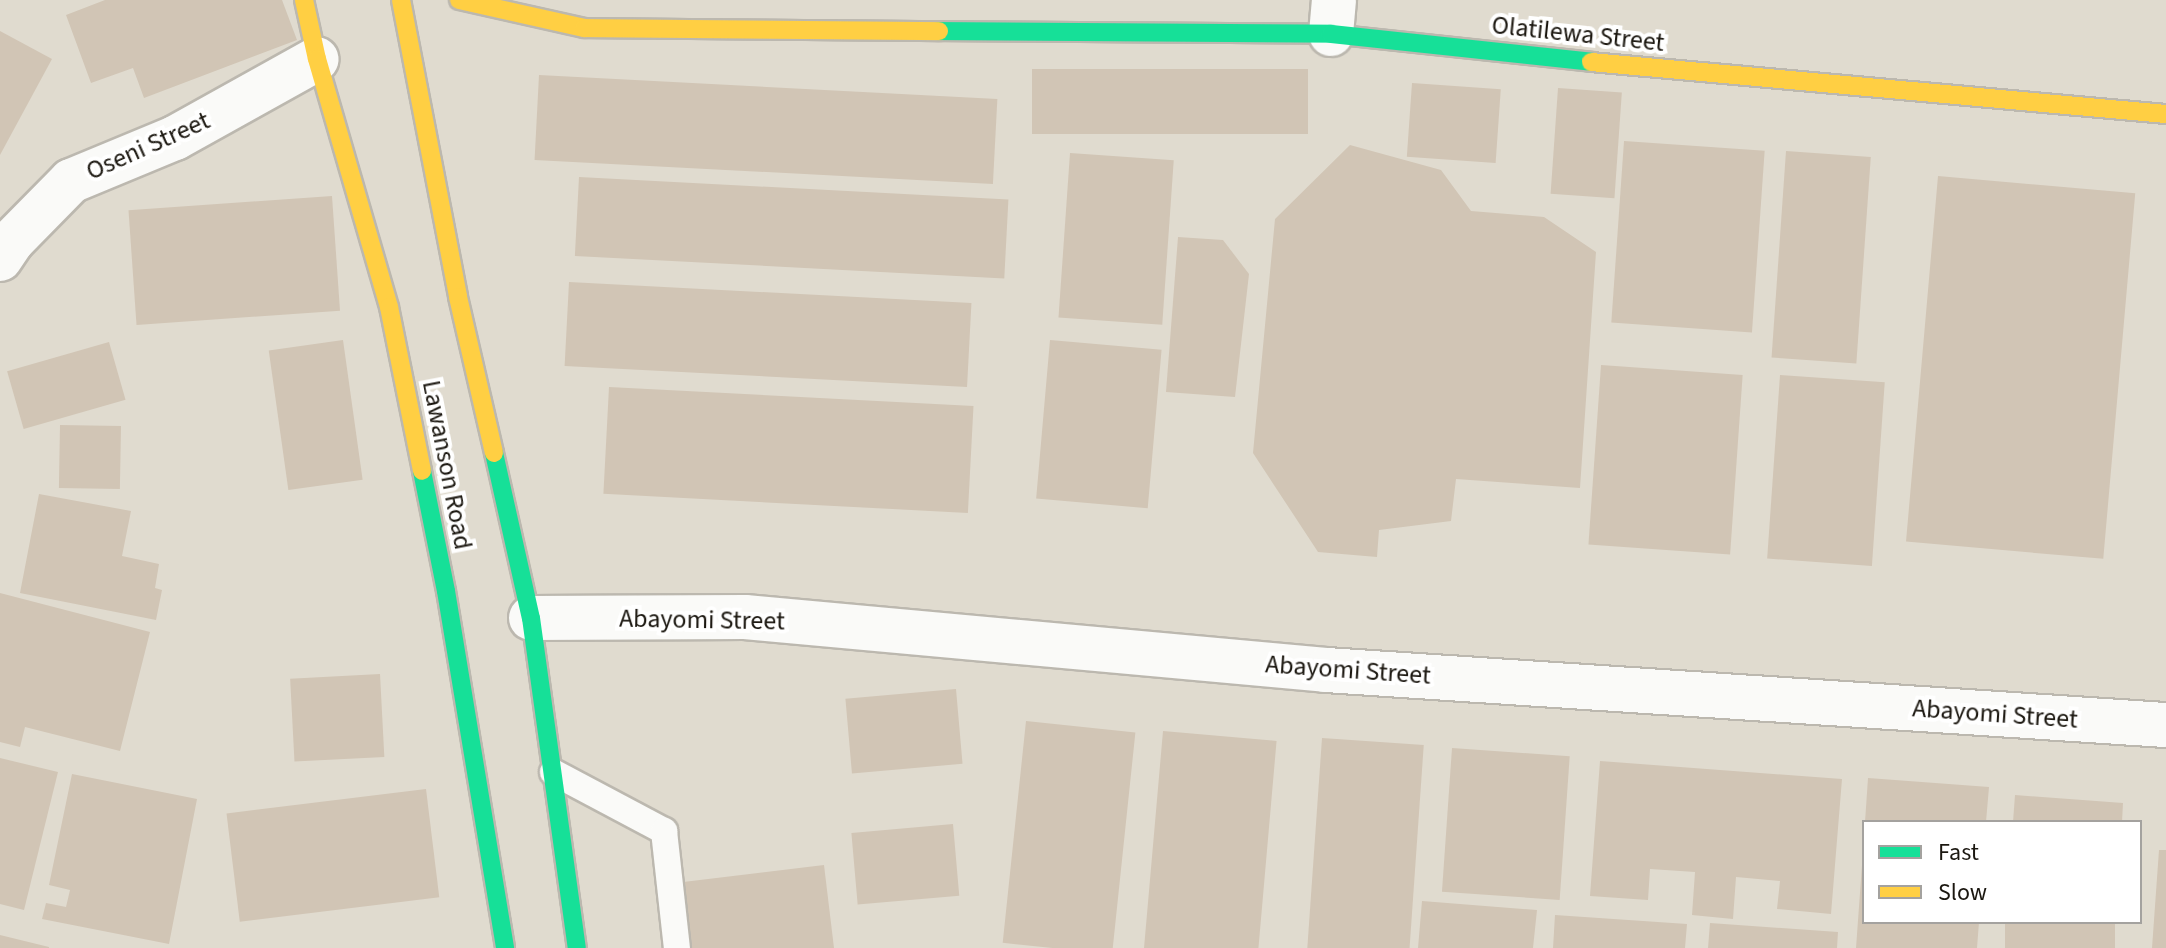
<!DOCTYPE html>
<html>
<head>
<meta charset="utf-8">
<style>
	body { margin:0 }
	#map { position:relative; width:2166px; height:948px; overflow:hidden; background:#e0dbcf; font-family:"Source Sans 3",sans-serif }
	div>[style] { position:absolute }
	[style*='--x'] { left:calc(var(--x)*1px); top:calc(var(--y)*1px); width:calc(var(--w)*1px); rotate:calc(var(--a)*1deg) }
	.building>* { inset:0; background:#d1c5b5; transform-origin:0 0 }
	.roads { filter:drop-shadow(2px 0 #bcb8af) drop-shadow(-2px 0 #bcb8af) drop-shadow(0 2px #bcb8af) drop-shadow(0 -2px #bcb8af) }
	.lane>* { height:26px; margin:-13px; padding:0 13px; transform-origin:13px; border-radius:13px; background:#fafaf8 }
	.street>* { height:44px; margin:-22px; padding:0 22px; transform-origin:22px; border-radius:22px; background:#fafaf8 }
	.fast>* { height:18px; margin:-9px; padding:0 9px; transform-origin:9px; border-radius:9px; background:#16e098 }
	.slow>* { height:18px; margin:-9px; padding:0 9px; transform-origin:9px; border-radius:9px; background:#ffcf43 }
	span { translate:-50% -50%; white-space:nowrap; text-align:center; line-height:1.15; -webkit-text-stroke:8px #fff; paint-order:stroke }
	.street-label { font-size:26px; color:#1b1710 }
	.legend { position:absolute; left:1862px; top:820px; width:280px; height:104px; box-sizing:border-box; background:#fff; border:2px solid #a4a29f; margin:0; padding:10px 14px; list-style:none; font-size:24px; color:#1b1710 }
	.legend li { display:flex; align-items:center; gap:16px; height:40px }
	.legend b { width:40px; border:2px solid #a4a29f }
</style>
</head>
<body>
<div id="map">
	<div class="building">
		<i style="clip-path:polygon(105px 0,282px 0,297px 40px,144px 98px,133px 68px,91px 83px,66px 15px)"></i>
		<i style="clip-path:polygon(0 31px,52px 59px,0 155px)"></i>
		<i style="left:1308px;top:69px;width:65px;height:276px;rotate:90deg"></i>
		<i style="left:539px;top:75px;width:459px;height:85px;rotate:3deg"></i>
		<i style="left:1412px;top:83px;width:89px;height:74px;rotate:4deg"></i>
		<i style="left:1558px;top:88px;width:64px;height:106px;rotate:4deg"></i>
		<i style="left:1624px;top:141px;width:141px;height:182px;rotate:4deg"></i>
		<i style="clip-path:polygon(1350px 145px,1441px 170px,1471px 211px,1544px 217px,1596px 252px,1580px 488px,1456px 479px,1451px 521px,1379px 530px,1377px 557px,1318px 552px,1253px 453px,1275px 219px)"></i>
		<i style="left:1786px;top:151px;width:85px;height:207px;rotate:4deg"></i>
		<i style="left:1070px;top:153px;width:104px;height:165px;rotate:4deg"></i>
		<i style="left:1938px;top:176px;width:198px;height:367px;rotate:5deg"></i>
		<i style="left:579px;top:177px;width:430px;height:79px;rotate:3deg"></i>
		<i style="left:332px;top:196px;width:115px;height:204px;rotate:86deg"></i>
		<i style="clip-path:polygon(1178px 237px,1223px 240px,1249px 274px,1235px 397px,1166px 392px)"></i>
		<i style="left:569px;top:282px;width:403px;height:84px;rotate:3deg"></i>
		<i style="left:343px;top:340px;width:141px;height:75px;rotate:82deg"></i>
		<i style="left:1050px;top:340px;width:112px;height:159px;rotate:5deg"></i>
		<i style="left:109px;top:342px;width:60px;height:106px;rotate:74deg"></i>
		<i style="left:1601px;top:365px;width:142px;height:180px;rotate:4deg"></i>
		<i style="left:1780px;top:375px;width:105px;height:184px;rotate:4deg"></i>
		<i style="left:609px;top:387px;width:365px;height:107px;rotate:3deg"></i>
		<i style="left:60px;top:425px;width:61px;height:63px;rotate:1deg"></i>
		<i style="clip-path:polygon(39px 494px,131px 511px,122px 556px,159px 564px,155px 588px,162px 590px,156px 620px,20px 593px)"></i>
		<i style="clip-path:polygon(0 593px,150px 632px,120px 751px,25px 727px,20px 747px,0 742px)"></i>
		<i style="left:380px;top:674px;width:83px;height:90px;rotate:87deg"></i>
		<i style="left:956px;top:689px;width:75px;height:111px;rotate:85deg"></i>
		<i style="left:1026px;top:721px;width:110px;height:223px;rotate:6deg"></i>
		<i style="left:1163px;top:731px;width:114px;height:218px;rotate:5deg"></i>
		<i style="left:1322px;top:738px;width:102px;height:211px;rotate:4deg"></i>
		<i style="left:1452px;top:748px;width:118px;height:144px;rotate:4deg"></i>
		<i style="clip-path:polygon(0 758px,58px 772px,24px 910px,0 904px)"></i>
		<i style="clip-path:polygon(1600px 761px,1842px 779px,1831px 914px,1777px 909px,1780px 881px,1736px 877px,1733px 919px,1692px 915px,1695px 872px,1650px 869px,1648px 900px,1590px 896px)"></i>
		<i style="clip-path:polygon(72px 774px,197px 799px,169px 944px,42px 919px,46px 903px,66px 907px,70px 890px,49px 885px)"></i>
		<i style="clip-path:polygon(1868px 778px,1989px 787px,1986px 822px,1865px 822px)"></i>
		<i style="left:426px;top:789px;width:109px;height:201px;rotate:83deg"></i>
		<i style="clip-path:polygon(2015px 795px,2123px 803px,2122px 822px,2013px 822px)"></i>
		<i style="left:953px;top:824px;width:72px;height:102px;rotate:85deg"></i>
		<i style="clip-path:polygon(2159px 850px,2166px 850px,2166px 948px,2152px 948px)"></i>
		<i style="clip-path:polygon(824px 865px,834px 948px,683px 948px,675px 883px)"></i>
		<i style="clip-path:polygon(1862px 865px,1864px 922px,1979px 922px,1977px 948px,1856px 948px)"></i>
		<i style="clip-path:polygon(1422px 901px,1537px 910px,1533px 948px,1418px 948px)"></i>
		<i style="clip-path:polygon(1555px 915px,1687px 924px,1685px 948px,1553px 948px)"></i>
		<i style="left:2005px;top:922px;width:110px;height:26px"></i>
		<i style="clip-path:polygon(1710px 923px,1838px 932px,1837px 948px,1708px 948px)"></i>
		<i style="clip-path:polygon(0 935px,49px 947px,49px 948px,0 948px)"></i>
	</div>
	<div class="roads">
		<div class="lane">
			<i style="--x:553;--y:772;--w:126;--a:28"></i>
			<i style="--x:664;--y:831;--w:118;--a:83.7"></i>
		</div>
		<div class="street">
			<i style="--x:1331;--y:34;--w:34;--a:-85"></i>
			<i style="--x:0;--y:259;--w:22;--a:-56"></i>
			<i style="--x:12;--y:241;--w:84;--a:-45.5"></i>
			<i style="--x:71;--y:181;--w:113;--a:-22.5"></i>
			<i style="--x:175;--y:138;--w:162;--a:-29.1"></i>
			<i style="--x:531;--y:618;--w:214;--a:-0.3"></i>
			<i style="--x:745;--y:617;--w:583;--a:5.21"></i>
			<i style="--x:1326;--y:670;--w:842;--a:3.75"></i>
		</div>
		<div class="fast">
			<i style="--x:939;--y:31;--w:392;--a:0.4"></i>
			<i style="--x:1331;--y:34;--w:262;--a:6.1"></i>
			<i style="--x:494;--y:453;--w:169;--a:77.4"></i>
			<i style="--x:531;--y:618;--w:333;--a:82.1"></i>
			<i style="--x:422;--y:471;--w:122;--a:78.7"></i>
			<i style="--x:446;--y:591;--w:362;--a:80.6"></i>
		</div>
		<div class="slow">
			<i style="--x:304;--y:0;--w:60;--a:77.6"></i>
			<i style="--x:317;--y:59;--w:258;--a:73.8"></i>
			<i style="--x:389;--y:307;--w:167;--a:78.6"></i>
			<i style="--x:401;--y:0;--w:302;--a:79.1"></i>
			<i style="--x:458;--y:297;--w:160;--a:77"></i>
			<i style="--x:459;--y:0;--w:128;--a:12.6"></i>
			<i style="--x:584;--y:28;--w:355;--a:0.5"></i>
			<i style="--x:1591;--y:62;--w:577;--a:5.17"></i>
		</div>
	</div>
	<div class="street-label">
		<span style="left:1578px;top:34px;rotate:6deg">Olatilewa Street</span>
		<span style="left:148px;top:146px;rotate:-24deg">Oseni Street</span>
		<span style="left:447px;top:465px;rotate:79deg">Lawanson Road</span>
		<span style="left:702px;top:620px;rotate:1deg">Abayomi Street</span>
		<span style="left:1348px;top:670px;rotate:4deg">Abayomi Street</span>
		<span style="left:1995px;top:714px;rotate:4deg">Abayomi Street</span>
	</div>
	<ul class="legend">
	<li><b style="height:10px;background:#16e098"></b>Fast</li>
	<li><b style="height:10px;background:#ffcf43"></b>Slow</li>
	</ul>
</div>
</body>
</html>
